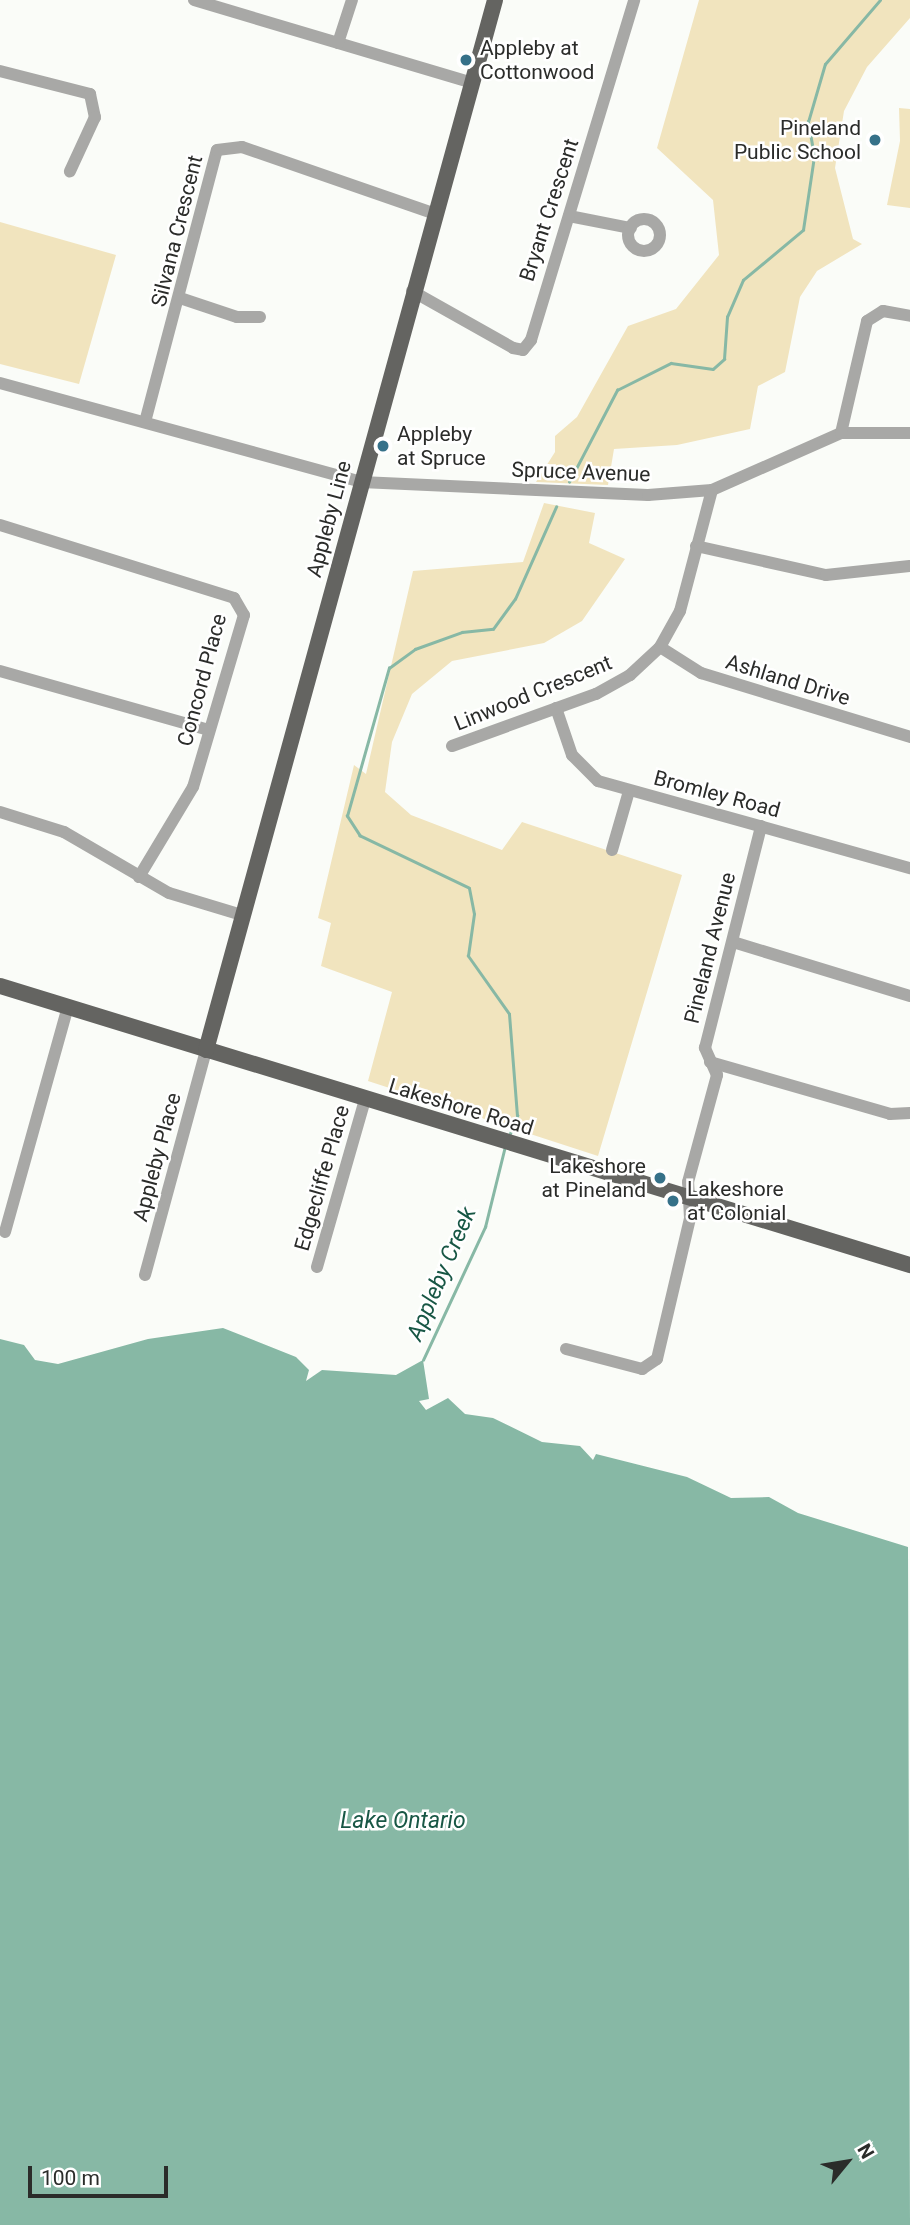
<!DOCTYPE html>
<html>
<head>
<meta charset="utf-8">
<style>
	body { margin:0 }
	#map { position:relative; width:910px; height:2225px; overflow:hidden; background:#fafcf8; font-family:Roboto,sans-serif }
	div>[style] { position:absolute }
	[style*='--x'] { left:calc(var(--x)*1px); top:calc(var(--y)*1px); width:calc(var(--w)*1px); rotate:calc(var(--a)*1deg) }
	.green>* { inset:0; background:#f1e4be }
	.water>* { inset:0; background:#87b8a5 }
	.stream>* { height:2.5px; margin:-1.25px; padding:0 1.25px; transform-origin:1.25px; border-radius:1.25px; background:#87b8a5 }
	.minor>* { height:12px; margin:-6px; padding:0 6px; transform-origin:6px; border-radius:6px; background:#a8a8a6 }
	.minor>.ring { margin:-6px; padding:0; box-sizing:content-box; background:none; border:12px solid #a8a8a6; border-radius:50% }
	.major>* { height:16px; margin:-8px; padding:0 8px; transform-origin:8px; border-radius:8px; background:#646461 }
	.dots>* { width:19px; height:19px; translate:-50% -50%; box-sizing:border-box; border:4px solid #fff; border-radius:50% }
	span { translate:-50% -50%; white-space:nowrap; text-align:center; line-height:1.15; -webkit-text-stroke:5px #fff; paint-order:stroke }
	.poi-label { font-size:21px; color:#2b2c2a }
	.left { translate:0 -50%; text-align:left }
	.right { translate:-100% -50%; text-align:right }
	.street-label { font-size:21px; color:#2b2c2a }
	.water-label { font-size:23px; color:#185745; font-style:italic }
	.north { position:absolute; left:812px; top:2127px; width:70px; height:70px; -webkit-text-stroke:5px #fff; paint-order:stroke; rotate:60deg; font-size:19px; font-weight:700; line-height:28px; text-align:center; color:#2b2c2a }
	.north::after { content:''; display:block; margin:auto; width:24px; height:32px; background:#2b2c2a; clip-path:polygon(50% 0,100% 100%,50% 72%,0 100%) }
	.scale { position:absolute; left:28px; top:2166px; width:140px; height:32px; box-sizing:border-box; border:4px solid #2b2c2a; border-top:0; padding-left:9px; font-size:21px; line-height:24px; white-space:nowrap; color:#2b2c2a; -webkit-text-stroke:5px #fff; paint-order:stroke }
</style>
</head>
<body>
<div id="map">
	<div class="green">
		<i style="clip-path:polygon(699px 0,910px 0,910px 18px,867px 67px,844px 111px,835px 168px,853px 239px,862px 244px,817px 271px,800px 297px,785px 372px,758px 386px,750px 429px,677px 445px,614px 449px,608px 485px,536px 482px,555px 452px,555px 436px,577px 417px,628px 326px,676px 309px,719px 255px,713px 200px,657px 148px)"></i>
		<i style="clip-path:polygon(899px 108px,910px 109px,910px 208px,887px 205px,900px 141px)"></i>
		<i style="clip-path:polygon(0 222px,116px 255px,79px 384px,0 364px)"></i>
		<i style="clip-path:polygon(544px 503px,595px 513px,589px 543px,625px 559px,582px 621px,544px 643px,452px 661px,412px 694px,392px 742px,385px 792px,411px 815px,502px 850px,522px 822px,682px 875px,598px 1156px,368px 1081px,392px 992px,321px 966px,331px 923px,318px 918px,354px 765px,366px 774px,413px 571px,523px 562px)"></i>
	</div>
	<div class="water">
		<i style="clip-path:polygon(223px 1328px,296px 1357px,309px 1370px,306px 1381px,322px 1370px,396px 1375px,423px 1360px,429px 1399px,419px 1401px,426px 1410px,448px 1398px,465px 1414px,493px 1418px,542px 1442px,580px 1446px,593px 1460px,596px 1454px,687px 1477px,731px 1498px,769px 1497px,798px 1513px,908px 1547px,910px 2225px,0 2225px,0 1339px,24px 1345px,35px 1360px,58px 1364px,148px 1339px)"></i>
	</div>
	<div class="stream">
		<i style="--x:569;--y:482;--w:104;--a:-62.4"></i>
		<i style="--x:617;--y:390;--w:60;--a:-26.6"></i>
		<i style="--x:671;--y:363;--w:42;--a:8.1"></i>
		<i style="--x:713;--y:369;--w:15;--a:-42"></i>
		<i style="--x:724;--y:359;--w:42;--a:-85.9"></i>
		<i style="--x:727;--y:317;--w:40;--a:-66.6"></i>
		<i style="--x:743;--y:280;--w:78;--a:-39.8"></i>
		<i style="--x:803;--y:230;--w:75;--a:-81.5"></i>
		<i style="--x:814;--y:156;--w:35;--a:-100"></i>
		<i style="--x:808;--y:122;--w:60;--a:-73.7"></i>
		<i style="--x:825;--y:64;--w:84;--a:-49.3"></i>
		<i style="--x:509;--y:1136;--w:22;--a:-68"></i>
		<i style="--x:517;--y:1116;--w:102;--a:-94.5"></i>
		<i style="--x:509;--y:1014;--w:71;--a:-125.3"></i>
		<i style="--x:468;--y:956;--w:42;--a:-81.9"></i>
		<i style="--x:474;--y:914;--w:26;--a:-101"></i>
		<i style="--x:469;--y:888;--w:121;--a:-154.5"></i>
		<i style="--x:360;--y:836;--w:24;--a:-123"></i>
		<i style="--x:347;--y:816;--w:154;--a:-74.2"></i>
		<i style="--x:389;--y:668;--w:32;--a:-36"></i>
		<i style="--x:415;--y:649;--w:50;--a:-19.9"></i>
		<i style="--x:462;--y:632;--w:31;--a:-6"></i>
		<i style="--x:493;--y:629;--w:37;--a:-54"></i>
		<i style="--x:515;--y:599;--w:101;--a:-66"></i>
		<i style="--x:423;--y:1360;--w:147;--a:-65"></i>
		<i style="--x:485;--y:1227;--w:83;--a:-76.1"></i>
	</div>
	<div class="minor">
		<i style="--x:194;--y:0;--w:290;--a:16.6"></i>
		<i style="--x:338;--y:43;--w:45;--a:-72"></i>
		<i style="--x:0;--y:71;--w:93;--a:14.3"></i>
		<i style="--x:90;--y:94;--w:24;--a:78"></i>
		<i style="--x:95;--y:117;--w:60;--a:114.8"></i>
		<i style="--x:569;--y:216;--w:63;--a:11"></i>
		<i class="ring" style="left:628px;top:219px;width:20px;height:20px"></i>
		<i style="--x:412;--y:291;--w:116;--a:29.4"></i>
		<i style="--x:513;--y:348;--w:10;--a:11"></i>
		<i style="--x:523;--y:350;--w:13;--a:-51"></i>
		<i style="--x:531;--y:340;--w:355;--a:-73.1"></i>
		<i style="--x:180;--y:298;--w:60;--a:18.4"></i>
		<i style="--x:237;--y:317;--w:23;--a:0"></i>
		<i style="--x:0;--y:383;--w:374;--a:15.3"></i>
		<i style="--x:361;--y:482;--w:287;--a:2.6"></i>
		<i style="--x:648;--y:495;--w:64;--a:-4.5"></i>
		<i style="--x:712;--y:490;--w:141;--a:-23.8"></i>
		<i style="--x:841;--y:433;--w:69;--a:0"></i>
		<i style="--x:145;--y:422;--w:281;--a:-75.2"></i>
		<i style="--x:217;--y:150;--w:25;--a:-7"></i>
		<i style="--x:242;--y:147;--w:204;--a:19.1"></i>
		<i style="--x:841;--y:433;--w:115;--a:-76.9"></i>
		<i style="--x:867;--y:321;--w:19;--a:-32"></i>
		<i style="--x:883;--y:311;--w:27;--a:10"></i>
		<i style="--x:0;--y:525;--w:245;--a:17.3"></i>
		<i style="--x:234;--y:598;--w:20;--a:60"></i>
		<i style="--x:244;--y:615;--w:179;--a:106.5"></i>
		<i style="--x:193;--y:787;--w:105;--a:121"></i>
		<i style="--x:696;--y:546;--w:133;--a:12.6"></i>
		<i style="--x:826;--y:575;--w:84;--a:-6.1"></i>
		<i style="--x:660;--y:647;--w:49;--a:32.4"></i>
		<i style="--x:701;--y:673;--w:219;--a:17"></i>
		<i style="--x:0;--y:671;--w:217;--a:15.8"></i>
		<i style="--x:556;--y:708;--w:50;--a:71.2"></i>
		<i style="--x:572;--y:755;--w:37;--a:45"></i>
		<i style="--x:598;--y:781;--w:324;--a:15.6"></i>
		<i style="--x:452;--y:746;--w:153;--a:-19.9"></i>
		<i style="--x:596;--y:694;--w:39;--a:-29"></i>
		<i style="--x:630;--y:675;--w:41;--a:-43"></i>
		<i style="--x:660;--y:647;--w:41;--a:-60.9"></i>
		<i style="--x:680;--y:611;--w:125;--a:-75.2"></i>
		<i style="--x:0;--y:812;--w:67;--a:17.4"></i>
		<i style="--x:64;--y:832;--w:121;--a:30.2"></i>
		<i style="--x:169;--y:893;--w:76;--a:16.8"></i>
		<i style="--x:612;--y:850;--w:61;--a:-73.9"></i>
		<i style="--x:733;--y:942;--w:185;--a:17"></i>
		<i style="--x:710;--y:1062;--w:187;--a:16.1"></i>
		<i style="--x:890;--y:1114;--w:20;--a:-3"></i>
		<i style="--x:5;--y:1232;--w:235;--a:-74.4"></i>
		<i style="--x:317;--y:1267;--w:174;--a:-74"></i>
		<i style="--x:145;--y:1275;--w:233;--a:-74.8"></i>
		<i style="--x:566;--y:1349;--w:79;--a:14.7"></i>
		<i style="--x:642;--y:1369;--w:18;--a:-34"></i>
		<i style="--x:657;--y:1359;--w:145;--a:-76.8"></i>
		<i style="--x:690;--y:1218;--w:36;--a:-93"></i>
		<i style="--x:688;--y:1182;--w:111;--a:-74.8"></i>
		<i style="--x:717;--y:1075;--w:30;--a:-114"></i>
		<i style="--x:705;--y:1048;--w:229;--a:-75.8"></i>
	</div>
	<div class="major">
		<i style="--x:0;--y:986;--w:952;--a:17.05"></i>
		<i style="--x:206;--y:1050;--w:1089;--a:-74.61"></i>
	</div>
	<div class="dots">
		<i style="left:466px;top:60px;background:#367189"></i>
		<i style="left:875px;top:140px;background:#367189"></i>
		<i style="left:383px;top:446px;background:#367189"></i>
		<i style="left:660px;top:1178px;background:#367189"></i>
		<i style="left:673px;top:1201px;background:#367189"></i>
	</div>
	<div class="poi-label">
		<span class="left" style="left:480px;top:60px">Appleby at<br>Cottonwood</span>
		<span class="right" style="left:861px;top:140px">Pineland<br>Public School</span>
		<span class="left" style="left:397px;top:446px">Appleby<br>at Spruce</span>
		<span class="right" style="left:646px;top:1178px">Lakeshore<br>at Pineland</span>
		<span class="left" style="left:687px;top:1201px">Lakeshore<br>at Colonial</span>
	</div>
	<div class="street-label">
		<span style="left:549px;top:210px;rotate:-72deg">Bryant Crescent</span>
		<span style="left:177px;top:231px;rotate:-76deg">Silvana Crescent</span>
		<span style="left:581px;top:472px;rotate:2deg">Spruce Avenue</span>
		<span style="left:329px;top:519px;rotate:-75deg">Appleby Line</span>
		<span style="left:202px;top:680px;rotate:-75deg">Concord Place</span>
		<span style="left:788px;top:680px;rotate:17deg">Ashland Drive</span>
		<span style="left:533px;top:693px;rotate:-22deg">Linwood Crescent</span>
		<span style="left:717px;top:794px;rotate:15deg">Bromley Road</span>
		<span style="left:710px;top:948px;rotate:-76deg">Pineland Avenue</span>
		<span style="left:461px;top:1107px;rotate:17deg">Lakeshore Road</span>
		<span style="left:157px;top:1157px;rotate:-75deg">Appleby Place</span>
		<span style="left:322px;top:1178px;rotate:-74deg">Edgecliffe Place</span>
	</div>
	<div class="water-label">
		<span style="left:442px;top:1274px;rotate:-67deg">Appleby Creek</span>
		<span style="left:403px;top:1821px">Lake Ontario</span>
	</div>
	<div class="north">N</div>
	<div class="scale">100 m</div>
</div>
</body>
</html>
